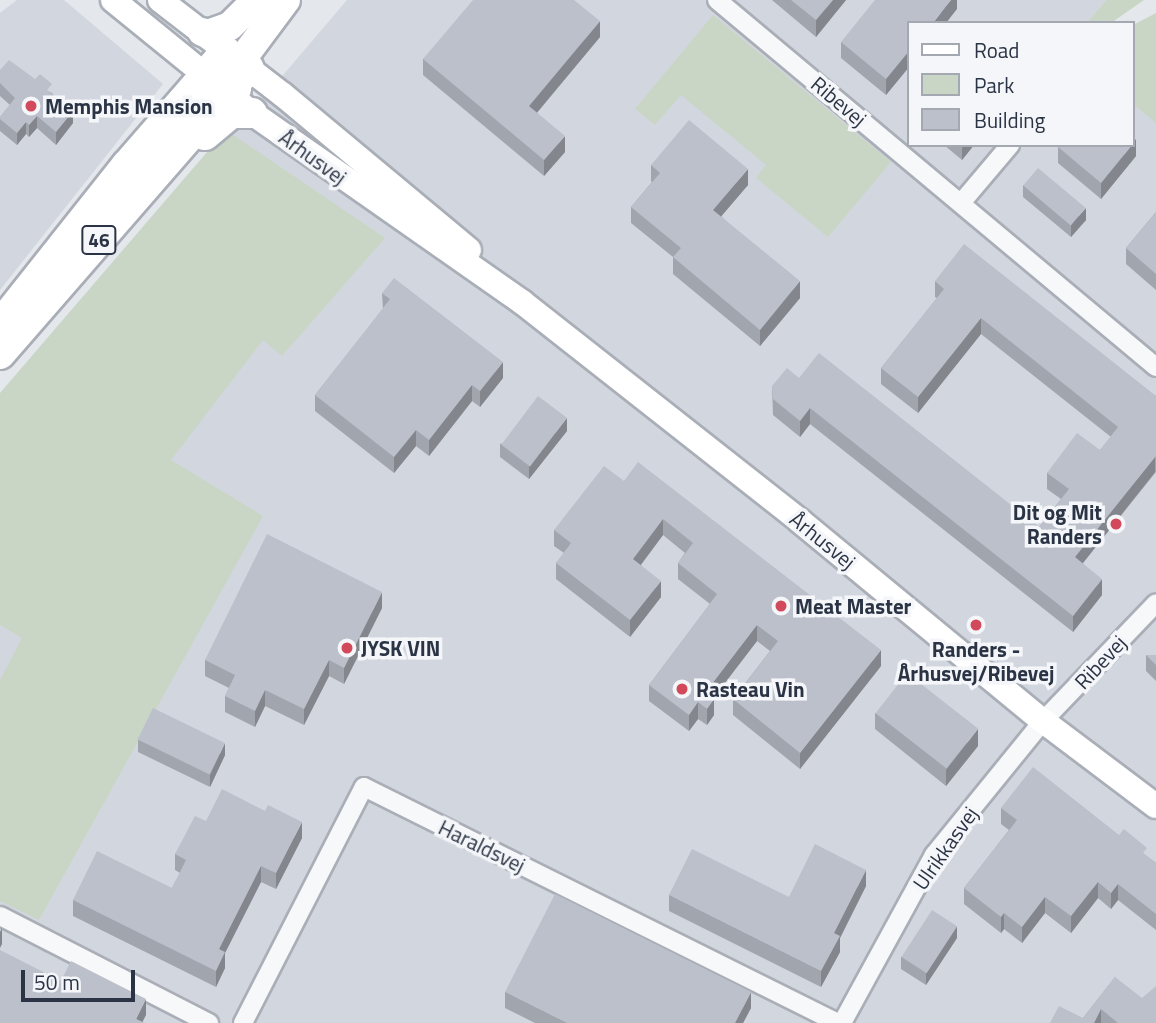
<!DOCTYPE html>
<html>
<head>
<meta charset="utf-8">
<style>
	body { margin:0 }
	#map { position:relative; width:1156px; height:1023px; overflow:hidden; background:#e4e7ec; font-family:"Titillium Web",sans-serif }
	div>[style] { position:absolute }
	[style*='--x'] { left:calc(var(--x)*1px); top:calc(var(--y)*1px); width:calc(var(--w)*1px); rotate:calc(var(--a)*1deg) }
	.built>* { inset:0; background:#d2d6de }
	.green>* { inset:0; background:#c9d6c5 }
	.roads { filter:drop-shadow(2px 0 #a9aeb7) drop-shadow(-2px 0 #a9aeb7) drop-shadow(0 2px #a9aeb7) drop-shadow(0 -2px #a9aeb7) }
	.minor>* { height:18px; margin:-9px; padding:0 9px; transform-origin:9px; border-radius:9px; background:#f7f8fa }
	.secondary>* { height:24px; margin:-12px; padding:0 12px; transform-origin:12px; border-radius:12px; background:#fff }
	.primary>* { height:28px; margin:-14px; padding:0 14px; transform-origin:14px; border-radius:14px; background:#fff }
	.trunk>* { height:30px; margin:-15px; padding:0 15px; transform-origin:15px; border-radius:15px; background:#fff }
	.wall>* { inset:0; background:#a1a5ae }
	.shaded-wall>* { inset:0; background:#83868d }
	.building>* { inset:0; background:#bbc0ca; transform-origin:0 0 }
	.dots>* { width:19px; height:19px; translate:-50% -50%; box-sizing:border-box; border:4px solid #f4f6f9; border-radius:50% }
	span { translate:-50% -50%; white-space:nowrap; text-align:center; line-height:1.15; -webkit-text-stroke:7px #f4f6f9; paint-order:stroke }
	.shield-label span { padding:2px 5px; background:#f4f6f9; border:2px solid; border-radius:5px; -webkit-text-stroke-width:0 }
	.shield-label { font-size:19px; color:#2b3445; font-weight:700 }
	.street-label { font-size:21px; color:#2b3445 }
	.poi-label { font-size:21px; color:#2b3445; font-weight:700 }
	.left { translate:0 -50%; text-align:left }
	.right { translate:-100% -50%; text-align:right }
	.legend { position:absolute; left:907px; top:21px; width:228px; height:126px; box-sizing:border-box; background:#f4f6f9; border:2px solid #a4a8b1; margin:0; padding:9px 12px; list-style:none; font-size:21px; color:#2b3445 }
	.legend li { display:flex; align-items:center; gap:14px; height:35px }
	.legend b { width:35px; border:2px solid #a4a8b1 }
	.scale { position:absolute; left:21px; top:970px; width:114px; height:32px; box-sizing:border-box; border:4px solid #2b3445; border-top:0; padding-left:9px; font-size:21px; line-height:24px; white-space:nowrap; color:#2b3445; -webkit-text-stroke:5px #f4f6f9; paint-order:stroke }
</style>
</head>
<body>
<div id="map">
	<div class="built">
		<i style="clip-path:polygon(17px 0,64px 0,163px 84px,0 290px,0 13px)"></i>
		<i style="clip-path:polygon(347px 0,1106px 0,1087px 23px,909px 23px,909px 145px,1133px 145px,1133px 103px,1156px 122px,1156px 1023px,0 1023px,0 408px)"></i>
	</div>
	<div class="green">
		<i style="clip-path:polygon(1106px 0,1144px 0,1111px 23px,1087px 23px)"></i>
		<i style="clip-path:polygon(1156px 13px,1156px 123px,1133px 104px,1133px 25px)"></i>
		<i style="clip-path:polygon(713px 15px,891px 162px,828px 237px,756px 178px,766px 165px,681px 95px,655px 125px,635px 109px)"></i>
		<i style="clip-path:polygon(226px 130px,385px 238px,282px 356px,263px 340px,171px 460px,263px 516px,39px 920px,0 901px,0 680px,22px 638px,0 625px,0 393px)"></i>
	</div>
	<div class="roads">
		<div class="minor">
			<i style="--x:717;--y:0;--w:572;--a:39.9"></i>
			<i style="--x:961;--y:203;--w:76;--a:-49.8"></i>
			<i style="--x:0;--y:916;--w:235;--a:27.1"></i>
			<i style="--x:243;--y:1023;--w:265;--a:-62.9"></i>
			<i style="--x:364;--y:787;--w:530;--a:26.47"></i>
			<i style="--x:842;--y:1023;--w:192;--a:-61.3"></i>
			<i style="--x:934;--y:855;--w:173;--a:-50.9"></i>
			<i style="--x:1043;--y:721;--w:163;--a:-46.2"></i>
		</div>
		<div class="secondary">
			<i style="--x:113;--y:0;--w:179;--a:39.1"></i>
			<i style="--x:252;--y:113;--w:330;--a:35"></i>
			<i style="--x:522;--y:302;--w:354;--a:38.2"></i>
			<i style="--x:800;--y:521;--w:315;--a:39.5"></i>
			<i style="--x:1043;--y:721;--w:141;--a:37"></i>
			<i style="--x:160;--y:0;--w:155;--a:37.7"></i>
			<i style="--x:283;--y:95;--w:242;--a:39.8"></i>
		</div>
		<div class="primary">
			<i style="--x:202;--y:32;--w:6;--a:18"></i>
			<i style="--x:208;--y:34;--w:23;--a:-20"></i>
			<i style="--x:230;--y:26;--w:37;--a:-45"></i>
			<i style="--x:237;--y:89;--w:27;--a:-84"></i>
			<i style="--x:240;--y:62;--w:77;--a:-53.4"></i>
		</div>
		<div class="trunk">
			<i style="--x:205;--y:135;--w:34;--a:-40"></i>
			<i style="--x:231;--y:113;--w:21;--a:0"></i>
			<i style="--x:0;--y:325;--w:203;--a:-51.6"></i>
			<i style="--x:126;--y:166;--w:152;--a:-49"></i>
			<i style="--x:0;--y:354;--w:379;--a:-49"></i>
		</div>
	</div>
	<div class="wall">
		<i style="clip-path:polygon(772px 0,846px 0,816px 37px)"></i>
		<i style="clip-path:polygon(957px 0,957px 9px,909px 23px,909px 67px,886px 95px,841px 58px,841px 42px)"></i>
		<i style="clip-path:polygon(600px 37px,537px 113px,565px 152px,544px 176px,423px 75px,423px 59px)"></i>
		<i style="clip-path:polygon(0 70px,52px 93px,73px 123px,56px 145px,37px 128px,29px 137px,26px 134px,17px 145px,0 131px,0 117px,10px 105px,0 96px)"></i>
		<i style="clip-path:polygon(944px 145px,974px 145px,962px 160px)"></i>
		<i style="clip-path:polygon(1058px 147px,1136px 156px,1101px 199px,1058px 163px)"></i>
		<i style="clip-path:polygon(651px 165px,748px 185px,721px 216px,800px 298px,760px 346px,673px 274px,673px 257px,631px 223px,631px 207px,652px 182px,651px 181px)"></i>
		<i style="clip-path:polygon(1023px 185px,1086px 220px,1071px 237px,1023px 197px)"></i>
		<i style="clip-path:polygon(1156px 212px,1156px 290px,1126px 264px,1126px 248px)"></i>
		<i style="clip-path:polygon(935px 281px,1156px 396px,1156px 472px,1083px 563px,1102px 595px,1073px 632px,810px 424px,800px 437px,773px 415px,772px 386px,799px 378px,1039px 527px,1061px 499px,1047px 489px,1047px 473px,1100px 450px,1111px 437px,981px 334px,918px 413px,881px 384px,881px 368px,937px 298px,935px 297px)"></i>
		<i style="clip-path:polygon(382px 293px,503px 378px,480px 407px,472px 401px,429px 456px,416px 446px,394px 473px,315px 411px,315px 395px,383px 309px)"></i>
		<i style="clip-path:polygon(567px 431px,529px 479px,500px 457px,500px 444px)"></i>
		<i style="clip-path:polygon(624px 481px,881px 666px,800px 769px,733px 715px,733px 699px,770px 651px,757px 641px,713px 698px,714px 715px,707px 725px,698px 719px,689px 731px,649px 701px,649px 685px,710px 604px,678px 579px,678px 563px,685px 553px,663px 535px,641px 565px,661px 597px,630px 637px,556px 579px,556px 563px,564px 553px,554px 546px,554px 530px)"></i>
		<i style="clip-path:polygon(382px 608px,344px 684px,329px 676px,304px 725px,265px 706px,255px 727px,225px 712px,225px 696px,229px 688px,205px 676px,205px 660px)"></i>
		<i style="clip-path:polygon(1146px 655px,1156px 655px,1156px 681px,1146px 671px)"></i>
		<i style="clip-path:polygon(875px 713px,978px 746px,946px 786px,875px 729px)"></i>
		<i style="clip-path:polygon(138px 740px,225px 755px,210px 787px,138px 752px)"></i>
		<i style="clip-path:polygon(1001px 808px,1119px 835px,1156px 863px,1156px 930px,1118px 900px,1111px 909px,1098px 898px,1071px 933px,1045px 913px,1022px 943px,1004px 929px,1001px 933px,964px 904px,964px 888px,1009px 830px,1001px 824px)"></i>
		<i style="clip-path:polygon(206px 821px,302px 838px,276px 889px,261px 882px,225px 953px,225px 968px,216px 987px,73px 916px,73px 900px,172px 888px,180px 873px,175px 870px,175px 854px)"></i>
		<i style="clip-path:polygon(866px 886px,840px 938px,840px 952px,821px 987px,669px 911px,669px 895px,789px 897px)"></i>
		<i style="clip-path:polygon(957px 938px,926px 985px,901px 969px,901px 957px)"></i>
		<i style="clip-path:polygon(1115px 977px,1156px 1023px,1050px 1023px,1083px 1018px)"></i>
		<i style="clip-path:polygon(505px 992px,751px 1008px,743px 1023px,535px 1023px,505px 1008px)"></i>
	</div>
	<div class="shaded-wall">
		<i style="clip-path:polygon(833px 0,846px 0,816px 37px,816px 20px)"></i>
		<i style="clip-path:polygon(951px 0,957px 0,957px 9px,946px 23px,933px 23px)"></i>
		<i style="clip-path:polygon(600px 21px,600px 37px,529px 122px,529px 106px)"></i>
		<i style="clip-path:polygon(909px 51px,909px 67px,886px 95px,886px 79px)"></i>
		<i style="clip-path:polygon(73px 111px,73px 123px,56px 145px,56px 132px)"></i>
		<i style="clip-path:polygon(37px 116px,37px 128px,29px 137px,29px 125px)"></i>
		<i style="clip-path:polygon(26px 122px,26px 134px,17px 145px,17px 133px)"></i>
		<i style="clip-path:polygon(565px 136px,565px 152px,544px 176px,544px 160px)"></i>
		<i style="clip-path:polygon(1136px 139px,1136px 156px,1101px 199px,1101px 183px,1132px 145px,1133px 145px,1133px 143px)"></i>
		<i style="clip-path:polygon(964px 145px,974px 145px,962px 160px,962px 148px)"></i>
		<i style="clip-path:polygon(748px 169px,748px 185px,713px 226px,713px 210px)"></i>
		<i style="clip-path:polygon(1086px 208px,1086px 220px,1071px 237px,1071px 225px)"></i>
		<i style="clip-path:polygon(800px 281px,800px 298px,760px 346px,760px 330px)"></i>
		<i style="clip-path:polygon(981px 318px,981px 334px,918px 413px,918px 397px)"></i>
		<i style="clip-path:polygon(503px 362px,503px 378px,480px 407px,480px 391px)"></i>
		<i style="clip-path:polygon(472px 385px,472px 401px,429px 456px,429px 440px)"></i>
		<i style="clip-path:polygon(810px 408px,810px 424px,800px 437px,800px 421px)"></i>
		<i style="clip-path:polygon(567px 418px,567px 431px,529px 479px,529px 467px)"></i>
		<i style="clip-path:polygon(416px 430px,416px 446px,394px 473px,394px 457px)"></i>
		<i style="clip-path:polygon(1155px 456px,1155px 472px,1075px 573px,1075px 557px)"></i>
		<i style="clip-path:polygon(663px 519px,663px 535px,633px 575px,633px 559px)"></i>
		<i style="clip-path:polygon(1102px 579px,1102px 595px,1073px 632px,1073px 616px)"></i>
		<i style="clip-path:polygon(661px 581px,661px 597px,630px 637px,630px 620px)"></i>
		<i style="clip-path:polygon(382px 592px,382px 608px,344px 684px,344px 668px)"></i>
		<i style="clip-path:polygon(757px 625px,757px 641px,705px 709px,705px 693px)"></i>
		<i style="clip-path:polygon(881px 650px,881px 666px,800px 769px,800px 753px)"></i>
		<i style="clip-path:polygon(329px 660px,329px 676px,304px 725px,304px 709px)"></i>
		<i style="clip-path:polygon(265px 690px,265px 706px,255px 727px,255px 711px)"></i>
		<i style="clip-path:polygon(714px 699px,714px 715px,707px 725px,707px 709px)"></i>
		<i style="clip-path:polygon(698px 702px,698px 719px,689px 731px,689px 715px)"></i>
		<i style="clip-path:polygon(978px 729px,978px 746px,946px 786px,946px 770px)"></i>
		<i style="clip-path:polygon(225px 743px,225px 755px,210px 787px,210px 775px)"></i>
		<i style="clip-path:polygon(302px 822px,302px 838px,276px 889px,276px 873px)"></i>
		<i style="clip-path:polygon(261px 866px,261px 882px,225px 953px,225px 968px,216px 987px,216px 971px,219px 949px)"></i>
		<i style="clip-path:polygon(866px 870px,866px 886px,840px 938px,840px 952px,821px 987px,821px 971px,834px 933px)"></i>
		<i style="clip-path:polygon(1098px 882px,1098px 898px,1071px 933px,1071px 916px)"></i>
		<i style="clip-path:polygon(1118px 884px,1118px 900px,1111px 909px,1111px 893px)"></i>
		<i style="clip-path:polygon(1045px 897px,1045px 913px,1022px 943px,1022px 927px)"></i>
		<i style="clip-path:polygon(1004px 913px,1004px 929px,1001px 933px,1001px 917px)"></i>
		<i style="clip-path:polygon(957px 926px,957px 938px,926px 985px,926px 973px)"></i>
		<i style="clip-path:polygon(2px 928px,2px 944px,0 948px,0 932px)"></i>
		<i style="clip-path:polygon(751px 992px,751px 1008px,743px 1023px,735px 1023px)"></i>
		<i style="clip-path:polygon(146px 999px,146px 1015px,142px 1023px,136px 1019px)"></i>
		<i style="clip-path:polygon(1101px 1009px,1101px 1023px,1094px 1023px)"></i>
	</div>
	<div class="building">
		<i style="clip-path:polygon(473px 0,574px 0,600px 21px,529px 106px,565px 136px,544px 160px,423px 59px)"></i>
		<i style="clip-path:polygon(791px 0,833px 0,816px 20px)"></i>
		<i style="clip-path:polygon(875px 0,951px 0,933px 23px,909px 23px,909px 51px,886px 79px,841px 42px)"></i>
		<i style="clip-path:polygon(9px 60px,35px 79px,40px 74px,52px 84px,47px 90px,73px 111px,56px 132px,37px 116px,29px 125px,26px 122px,17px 133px,0 119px,0 117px,15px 98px,0 83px,0 70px)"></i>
		<i style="clip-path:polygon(689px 120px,748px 169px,713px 210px,800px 281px,760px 330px,673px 257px,681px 248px,631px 207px,660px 173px,651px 165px)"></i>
		<i style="clip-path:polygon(1059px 145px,1132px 145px,1101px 183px,1058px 147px)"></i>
		<i style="left:1038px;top:168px;width:62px;height:23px;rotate:40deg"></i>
		<i style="clip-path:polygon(1156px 212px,1156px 274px,1126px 248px)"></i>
		<i style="clip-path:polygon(964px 244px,1156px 396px,1156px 456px,1075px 557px,1102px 579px,1073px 616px,810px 408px,800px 421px,773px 399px,772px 386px,787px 368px,799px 378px,819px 353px,1039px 527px,1069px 489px,1047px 473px,1077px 433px,1100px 450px,1118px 427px,981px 318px,918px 397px,881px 368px,944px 289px,935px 281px)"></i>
		<i style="clip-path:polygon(394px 278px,503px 362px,480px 391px,472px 385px,429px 440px,416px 430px,394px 457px,315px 395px,390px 299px,382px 293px)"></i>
		<i style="left:538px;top:396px;width:36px;height:61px;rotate:37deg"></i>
		<i style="clip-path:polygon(638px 462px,881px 650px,800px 753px,733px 699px,778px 641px,757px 625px,705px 693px,714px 699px,707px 709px,698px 702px,689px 715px,649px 685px,717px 594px,678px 563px,693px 543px,663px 519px,633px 559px,661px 581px,630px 620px,556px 563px,571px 543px,554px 530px,604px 466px,624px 481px)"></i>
		<i style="clip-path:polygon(267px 534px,382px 592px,344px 668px,329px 660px,304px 709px,265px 690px,255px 711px,225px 696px,235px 675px,205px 660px)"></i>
		<i style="clip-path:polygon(1146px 655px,1156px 655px,1156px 665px)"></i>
		<i style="left:907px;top:673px;width:90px;height:51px;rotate:38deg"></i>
		<i style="left:153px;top:708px;width:80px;height:35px;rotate:26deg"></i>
		<i style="clip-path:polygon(1033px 767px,1119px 835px,1124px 829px,1147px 848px,1143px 853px,1156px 863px,1156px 914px,1118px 884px,1111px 893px,1098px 882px,1071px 916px,1045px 897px,1022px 927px,1004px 913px,1001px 917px,964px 888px,1017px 820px,1001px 808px)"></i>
		<i style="clip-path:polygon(222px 789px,265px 811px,268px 805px,302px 822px,276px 873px,261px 866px,219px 949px,225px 952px,216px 971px,73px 900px,97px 851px,172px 888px,186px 860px,175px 854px,195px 816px,206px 821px)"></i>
		<i style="clip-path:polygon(815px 844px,866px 870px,834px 933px,840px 936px,821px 971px,669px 895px,692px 849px,789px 897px)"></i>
		<i style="clip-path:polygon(555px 894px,751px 992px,735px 1023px,567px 1023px,505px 992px)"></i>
		<i style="left:932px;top:910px;width:30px;height:56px;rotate:33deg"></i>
		<i style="clip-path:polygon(0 950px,61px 981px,71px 961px,146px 999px,136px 1019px,145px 1023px,0 1023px)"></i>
		<i style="clip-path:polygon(1115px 977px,1142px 998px,1156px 986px,1156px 1023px,1118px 1023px,1101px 1009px,1094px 1023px,1050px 1023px,1059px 1006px,1083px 1018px)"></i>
	</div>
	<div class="dots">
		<i style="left:31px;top:106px;background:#d1495b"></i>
		<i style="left:1116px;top:524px;background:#d1495b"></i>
		<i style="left:781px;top:606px;background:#d1495b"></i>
		<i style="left:976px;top:625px;background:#d1495b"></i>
		<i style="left:347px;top:648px;background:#d1495b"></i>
		<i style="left:682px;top:689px;background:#d1495b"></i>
	</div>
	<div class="shield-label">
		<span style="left:99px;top:240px">46</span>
	</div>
	<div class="street-label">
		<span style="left:839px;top:101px;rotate:40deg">Ribevej</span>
		<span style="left:313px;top:157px;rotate:36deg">Århusvej</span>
		<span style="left:823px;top:540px;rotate:39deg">Århusvej</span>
		<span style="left:1100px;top:662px;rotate:-47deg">Ribevej</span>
		<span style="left:482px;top:846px;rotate:26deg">Haraldsvej</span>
		<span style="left:945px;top:848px;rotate:-55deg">Ulrikkasvej</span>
	</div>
	<div class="poi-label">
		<span class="left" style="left:45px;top:106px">Memphis Mansion</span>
		<span class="right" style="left:1102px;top:524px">Dit og Mit<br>Randers</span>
		<span class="left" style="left:795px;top:606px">Meat Master</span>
		<span class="left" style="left:361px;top:648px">JYSK VIN</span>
		<span style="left:976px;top:661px">Randers -<br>Århusvej/Ribevej</span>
		<span class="left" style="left:696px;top:689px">Rasteau Vin</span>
	</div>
	<ul class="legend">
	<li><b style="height:9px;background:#fff"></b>Road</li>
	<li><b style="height:19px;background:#c9d6c5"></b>Park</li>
	<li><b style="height:19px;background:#bbc0ca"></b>Building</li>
	</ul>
	<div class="scale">50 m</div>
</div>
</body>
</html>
